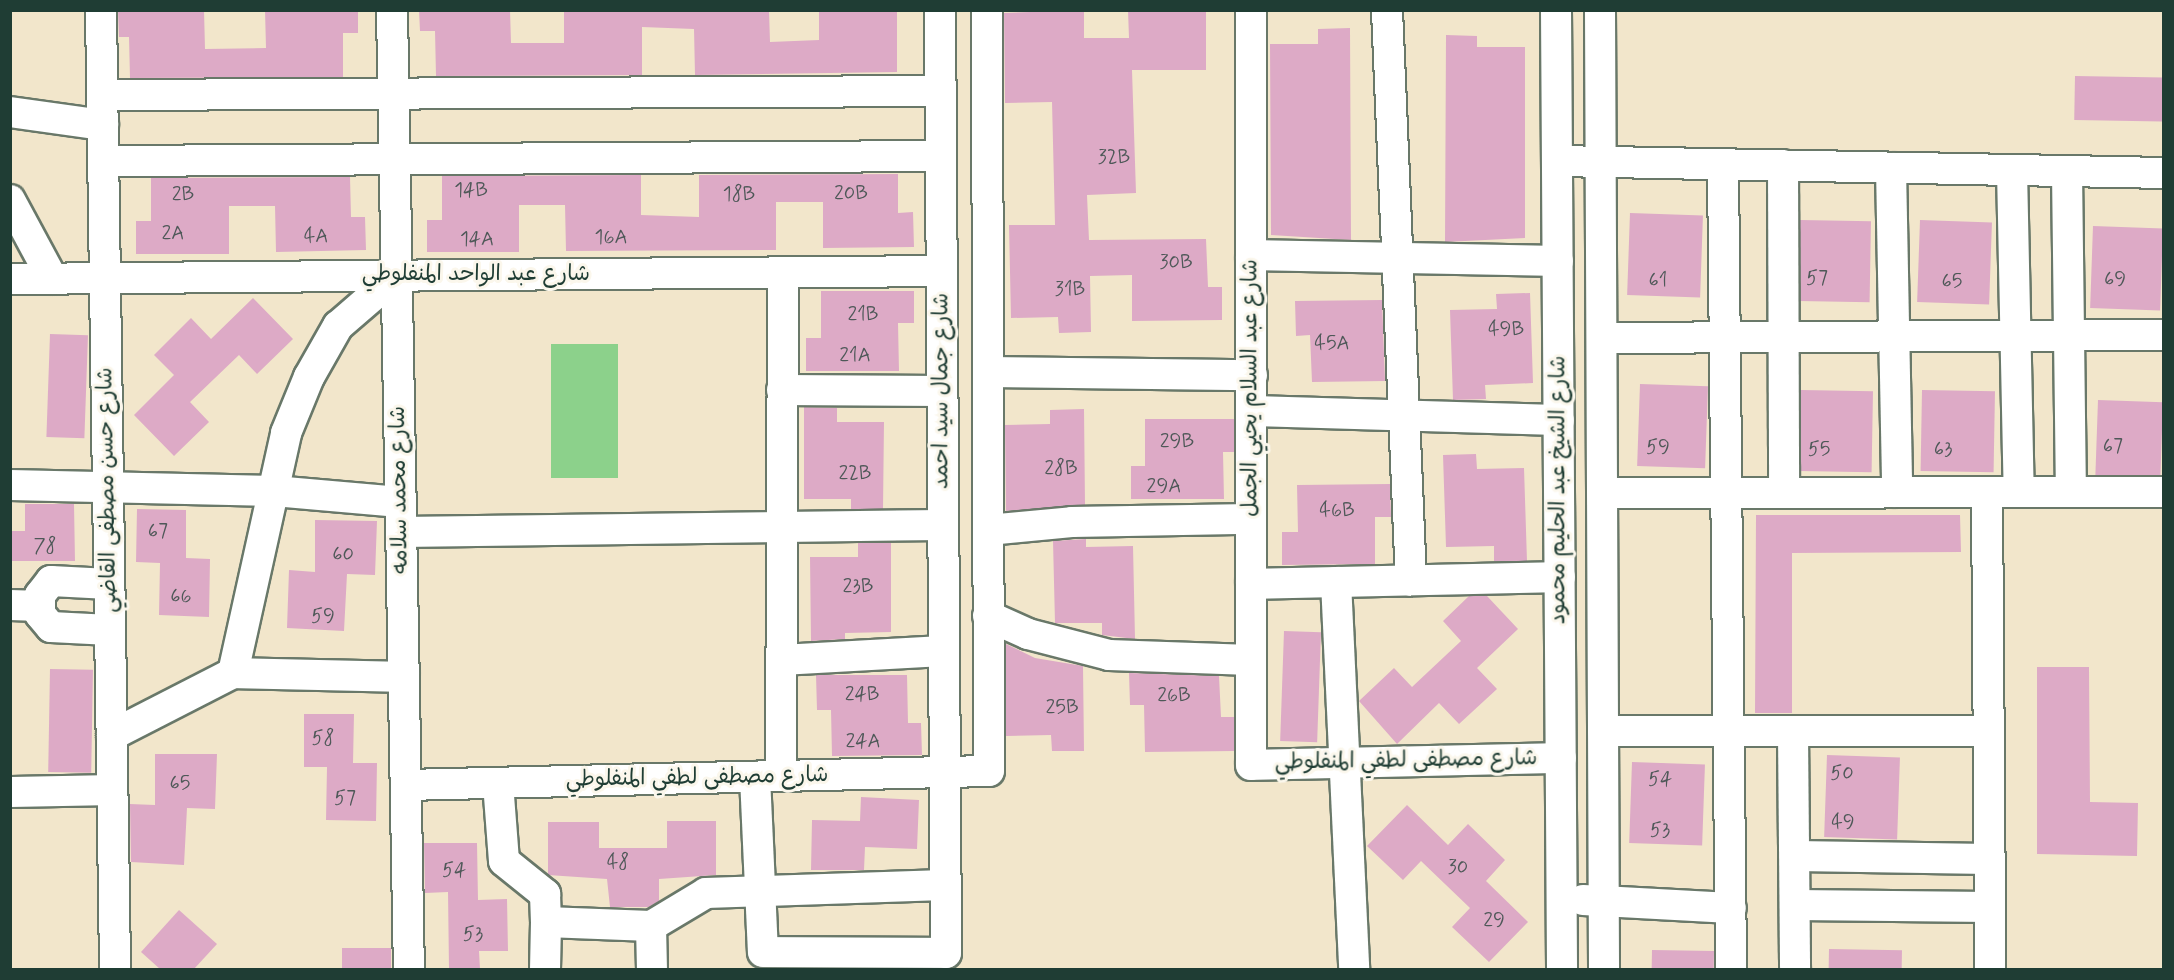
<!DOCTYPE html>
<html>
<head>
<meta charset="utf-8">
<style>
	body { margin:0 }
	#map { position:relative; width:2174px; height:980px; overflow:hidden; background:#f2e6cb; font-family:Mynerve,"Playpen Sans Arabic",sans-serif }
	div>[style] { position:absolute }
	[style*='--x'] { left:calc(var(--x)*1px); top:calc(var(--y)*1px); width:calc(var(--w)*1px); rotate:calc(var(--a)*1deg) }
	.green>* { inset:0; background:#8cd18b; transform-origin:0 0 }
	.building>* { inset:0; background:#ddaac6; transform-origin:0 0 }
	.roads { filter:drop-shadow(2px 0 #697869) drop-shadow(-2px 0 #697869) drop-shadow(0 2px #697869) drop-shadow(0 -2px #697869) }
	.minor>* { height:30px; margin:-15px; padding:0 15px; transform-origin:15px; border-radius:15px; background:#fff }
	span { translate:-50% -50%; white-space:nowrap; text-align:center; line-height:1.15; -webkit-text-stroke:6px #fbf7ec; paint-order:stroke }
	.number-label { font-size:20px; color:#4e5858 }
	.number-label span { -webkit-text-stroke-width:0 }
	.street-label { font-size:22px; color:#1f3d34 }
	.frame { position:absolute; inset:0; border:12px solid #1f3d34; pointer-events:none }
</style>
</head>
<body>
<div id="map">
	<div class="green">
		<i style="left:618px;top:344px;width:134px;height:67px;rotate:90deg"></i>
	</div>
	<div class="building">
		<i style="clip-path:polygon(118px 10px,204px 10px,205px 49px,266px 48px,265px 10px,358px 10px,358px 33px,343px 33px,343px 77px,130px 78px,129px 37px,119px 37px)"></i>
		<i style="clip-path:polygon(419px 10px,510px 10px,511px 43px,564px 43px,564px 10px,769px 10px,770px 42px,819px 40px,819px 10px,897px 10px,897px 72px,695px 75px,694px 29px,642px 27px,642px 75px,436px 76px,435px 31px,420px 31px)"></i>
		<i style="clip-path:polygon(1084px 10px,1084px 38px,1129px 38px,1128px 10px,1206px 10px,1206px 70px,1132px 70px,1136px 193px,1087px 195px,1089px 240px,1206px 239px,1208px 287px,1222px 287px,1222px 320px,1132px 321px,1132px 275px,1090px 276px,1091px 332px,1059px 333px,1058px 317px,1011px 318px,1009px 225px,1055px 225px,1052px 102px,1005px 103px,1004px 13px)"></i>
		<i style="clip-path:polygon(1350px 28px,1351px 240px,1271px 235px,1270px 44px,1318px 44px,1318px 29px)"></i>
		<i style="clip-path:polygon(1446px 35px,1477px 36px,1477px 47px,1525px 47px,1525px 238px,1445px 242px)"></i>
		<i style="left:2075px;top:76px;width:88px;height:44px;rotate:1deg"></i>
		<i style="clip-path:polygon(898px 174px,898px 213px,913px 212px,914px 247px,823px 248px,823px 202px,776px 202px,776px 250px,566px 251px,565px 205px,519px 205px,519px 252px,427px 252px,427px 220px,442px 220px,442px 176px,641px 175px,641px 215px,699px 217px,699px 175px)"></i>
		<i style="clip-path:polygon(350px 177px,351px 217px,365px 217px,366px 250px,276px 252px,275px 206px,229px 206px,229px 254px,136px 254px,136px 221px,151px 221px,151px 178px)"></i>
		<i style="left:1630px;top:213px;width:73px;height:82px;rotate:2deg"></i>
		<i style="left:1800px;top:220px;width:71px;height:81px;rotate:1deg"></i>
		<i style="left:1920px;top:220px;width:72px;height:82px;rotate:2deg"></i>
		<i style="left:2093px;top:226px;width:70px;height:82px;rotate:2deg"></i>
		<i style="clip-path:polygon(821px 291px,914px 291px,914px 323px,898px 323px,899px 371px,806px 371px,806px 338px,821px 338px)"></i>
		<i style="clip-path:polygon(1530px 293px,1533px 383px,1485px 385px,1486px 399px,1453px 400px,1450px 310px,1497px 309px,1496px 294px)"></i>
		<i style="clip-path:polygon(253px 298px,293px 339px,257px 374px,239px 355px,190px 402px,209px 422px,174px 456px,134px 415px,174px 375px,154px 355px,191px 318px,211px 339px)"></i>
		<i style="clip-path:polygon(1382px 300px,1385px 381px,1312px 382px,1310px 335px,1296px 336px,1295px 301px)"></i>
		<i style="left:50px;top:334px;width:38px;height:103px;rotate:2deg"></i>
		<i style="left:1640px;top:384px;width:68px;height:82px;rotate:2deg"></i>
		<i style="left:1801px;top:390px;width:72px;height:81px;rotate:1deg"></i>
		<i style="left:1922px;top:390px;width:73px;height:81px;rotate:1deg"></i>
		<i style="left:2098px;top:400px;width:65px;height:75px;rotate:2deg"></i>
		<i style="clip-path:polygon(804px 407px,837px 408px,837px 422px,884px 422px,883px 509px,851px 509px,851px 499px,804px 499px)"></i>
		<i style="clip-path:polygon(1084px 409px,1085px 505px,1006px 511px,1005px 425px,1050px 424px,1050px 410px)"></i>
		<i style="clip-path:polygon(1145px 419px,1234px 419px,1234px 452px,1223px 452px,1224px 499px,1131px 499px,1131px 466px,1145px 466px)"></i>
		<i style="clip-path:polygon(1476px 454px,1477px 469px,1524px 468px,1527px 561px,1494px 561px,1494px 546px,1446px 547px,1443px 455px)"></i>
		<i style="clip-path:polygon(1390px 484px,1391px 517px,1375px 517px,1375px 564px,1282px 565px,1282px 532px,1298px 532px,1297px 485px)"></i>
		<i style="clip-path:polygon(25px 504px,74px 504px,75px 561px,10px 561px,10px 531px,25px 531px)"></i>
		<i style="clip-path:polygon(137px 509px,186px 510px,186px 558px,210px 559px,209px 617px,159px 615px,160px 563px,136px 562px)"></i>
		<i style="clip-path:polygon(1756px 515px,1960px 515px,1961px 552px,1792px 553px,1792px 713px,1755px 713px)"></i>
		<i style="clip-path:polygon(315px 520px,377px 521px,375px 575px,347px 574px,344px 631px,287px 628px,289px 570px,315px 572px)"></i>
		<i style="clip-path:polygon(1086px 539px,1086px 547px,1133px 546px,1135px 639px,1102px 635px,1102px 623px,1055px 623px,1053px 541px)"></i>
		<i style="clip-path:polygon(858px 543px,891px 543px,891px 632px,845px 633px,845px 639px,811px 641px,810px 557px,858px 557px)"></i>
		<i style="clip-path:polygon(1469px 596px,1487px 596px,1518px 629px,1477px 668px,1497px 689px,1459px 724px,1439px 703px,1397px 744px,1359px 701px,1394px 668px,1412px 687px,1461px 641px,1443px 621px)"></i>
		<i style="left:1284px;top:631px;width:37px;height:110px;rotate:2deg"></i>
		<i style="clip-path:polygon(1006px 644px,1035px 658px,1083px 666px,1084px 751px,1052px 751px,1051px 735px,1006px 736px)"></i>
		<i style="clip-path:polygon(2037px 667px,2089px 667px,2090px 802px,2138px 803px,2137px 856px,2037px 854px)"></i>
		<i style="left:50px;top:669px;width:43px;height:103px;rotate:1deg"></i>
		<i style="clip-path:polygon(1129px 673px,1219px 676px,1221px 717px,1234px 717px,1234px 751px,1145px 752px,1144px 705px,1130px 705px)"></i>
		<i style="clip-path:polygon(816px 675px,907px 675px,908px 723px,921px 723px,922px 755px,832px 756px,831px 710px,817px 710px)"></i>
		<i style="clip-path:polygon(304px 714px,354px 714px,353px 763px,377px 763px,376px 821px,326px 820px,327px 767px,304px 767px)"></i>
		<i style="clip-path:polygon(155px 754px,217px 754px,215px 809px,187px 808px,184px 865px,131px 862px,130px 804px,155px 805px)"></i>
		<i style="left:1827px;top:755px;width:73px;height:82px;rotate:2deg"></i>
		<i style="left:1632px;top:762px;width:73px;height:81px;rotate:2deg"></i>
		<i style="clip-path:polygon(861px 797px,919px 800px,917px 849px,865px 847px,864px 870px,811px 870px,812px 820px,860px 821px)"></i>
		<i style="clip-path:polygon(1407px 805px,1448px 845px,1468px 824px,1505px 860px,1486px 881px,1528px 922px,1489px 962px,1452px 927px,1470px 908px,1421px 861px,1403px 880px,1367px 846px)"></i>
		<i style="clip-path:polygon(667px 821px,716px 821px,716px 875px,659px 879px,659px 901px,649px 907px,610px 907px,607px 879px,548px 875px,548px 822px,599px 822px,599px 848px,667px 848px)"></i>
		<i style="clip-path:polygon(424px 843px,477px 843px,478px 900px,507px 899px,508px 951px,479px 951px,480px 969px,449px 969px,448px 892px,425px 893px)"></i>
		<i style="clip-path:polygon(179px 910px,217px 944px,194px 969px,160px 969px,141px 952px)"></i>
		<i style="left:342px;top:948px;width:49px;height:21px"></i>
		<i style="left:1829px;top:949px;width:73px;height:20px;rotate:1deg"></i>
		<i style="left:1652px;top:950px;width:62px;height:19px;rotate:1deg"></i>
	</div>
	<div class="roads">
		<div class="minor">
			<i style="--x:101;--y:10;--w:960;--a:89.16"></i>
			<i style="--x:392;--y:10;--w:960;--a:88.99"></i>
			<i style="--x:1251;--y:10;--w:755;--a:90"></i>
			<i style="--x:1251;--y:765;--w:310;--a:-1.3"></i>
			<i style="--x:1387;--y:10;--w:571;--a:87.59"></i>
			<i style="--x:1556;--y:10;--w:960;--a:89.64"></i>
			<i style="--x:1600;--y:10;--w:960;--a:89.76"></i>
			<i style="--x:102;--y:95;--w:839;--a:-0.27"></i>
			<i style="--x:10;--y:112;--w:94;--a:8"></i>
			<i style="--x:103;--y:161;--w:838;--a:-0.34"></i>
			<i style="--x:1557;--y:161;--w:607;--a:1.13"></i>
			<i style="--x:1723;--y:164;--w:806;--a:89.43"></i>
			<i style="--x:1783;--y:165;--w:327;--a:89.8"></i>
			<i style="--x:1891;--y:168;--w:324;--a:88.9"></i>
			<i style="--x:2012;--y:170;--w:322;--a:88.8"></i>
			<i style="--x:2067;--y:171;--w:321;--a:89.3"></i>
			<i style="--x:10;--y:200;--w:89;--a:61.7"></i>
			<i style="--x:1251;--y:255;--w:307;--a:1.1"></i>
			<i style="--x:10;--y:279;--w:931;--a:-0.49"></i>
			<i style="--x:1602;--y:338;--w:562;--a:-0.31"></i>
			<i style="--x:989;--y:372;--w:263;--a:0.7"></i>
			<i style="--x:782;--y:390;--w:160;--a:0.4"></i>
			<i style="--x:1252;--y:411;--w:307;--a:1.7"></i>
			<i style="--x:10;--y:485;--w:264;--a:1.3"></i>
			<i style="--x:274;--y:491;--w:126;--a:5"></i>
			<i style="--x:1987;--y:492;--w:478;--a:89.6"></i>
			<i style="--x:1603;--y:493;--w:561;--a:-0.1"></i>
			<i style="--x:988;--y:530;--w:84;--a:-5.4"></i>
			<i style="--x:1072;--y:522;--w:179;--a:-1"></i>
			<i style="--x:401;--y:532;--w:542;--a:-0.74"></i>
			<i style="--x:1336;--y:582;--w:388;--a:87.3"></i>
			<i style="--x:109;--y:584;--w:58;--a:-177"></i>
			<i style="--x:51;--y:581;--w:18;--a:128"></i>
			<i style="--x:40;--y:595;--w:19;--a:90"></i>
			<i style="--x:40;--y:614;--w:17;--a:50"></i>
			<i style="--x:51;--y:627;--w:59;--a:2.9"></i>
			<i style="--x:1251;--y:584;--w:309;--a:-1.3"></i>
			<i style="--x:10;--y:605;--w:30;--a:2"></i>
			<i style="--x:988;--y:616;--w:44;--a:24.2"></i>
			<i style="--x:1028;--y:634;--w:84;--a:14.5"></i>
			<i style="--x:1109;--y:655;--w:142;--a:2"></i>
			<i style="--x:781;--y:660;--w:162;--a:-3.2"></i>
			<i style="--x:233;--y:673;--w:246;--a:-77.5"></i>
			<i style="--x:286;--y:433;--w:61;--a:-67.7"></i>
			<i style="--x:309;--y:377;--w:59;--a:-60.4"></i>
			<i style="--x:338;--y:326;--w:77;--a:-40.8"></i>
			<i style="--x:1603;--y:731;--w:386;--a:0"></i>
			<i style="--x:1793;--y:732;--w:238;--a:89.5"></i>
			<i style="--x:112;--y:735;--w:136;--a:-27.1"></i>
			<i style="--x:233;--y:673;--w:171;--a:1.3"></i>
			<i style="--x:781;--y:776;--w:504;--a:-89.77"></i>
			<i style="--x:755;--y:777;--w:175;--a:87.4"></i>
			<i style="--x:763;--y:952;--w:183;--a:0.3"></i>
			<i style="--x:946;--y:953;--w:943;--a:-90.36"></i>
			<i style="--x:498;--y:783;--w:78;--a:85.6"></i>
			<i style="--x:504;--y:861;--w:53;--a:38.8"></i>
			<i style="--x:545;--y:894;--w:28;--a:88"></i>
			<i style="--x:406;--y:785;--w:583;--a:-1.38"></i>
			<i style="--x:989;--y:771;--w:761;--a:-90.15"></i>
			<i style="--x:10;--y:792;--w:102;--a:-1.1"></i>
			<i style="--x:1795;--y:856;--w:195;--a:0.9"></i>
			<i style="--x:1583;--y:900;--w:148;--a:3.1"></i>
			<i style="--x:1795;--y:905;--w:195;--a:0.6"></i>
			<i style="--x:651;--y:926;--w:44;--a:88.7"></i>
			<i style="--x:545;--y:970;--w:48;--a:-88.8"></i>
			<i style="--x:546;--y:922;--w:105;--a:2.2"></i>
			<i style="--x:651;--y:926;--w:64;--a:-31"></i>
			<i style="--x:706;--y:893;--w:238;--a:-1.9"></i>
		</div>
	</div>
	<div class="number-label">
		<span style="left:1114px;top:157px">32B</span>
		<span style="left:471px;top:190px">14B</span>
		<span style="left:851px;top:193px">20B</span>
		<span style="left:183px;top:194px">2B</span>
		<span style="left:739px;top:194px">18B</span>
		<span style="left:173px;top:233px">2A</span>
		<span style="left:316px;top:236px">4A</span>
		<span style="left:611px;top:237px">16A</span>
		<span style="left:477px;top:239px">14A</span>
		<span style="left:1176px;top:262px">30B</span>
		<span style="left:1817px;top:278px">57</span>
		<span style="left:2115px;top:279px">69</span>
		<span style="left:1658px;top:280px">61</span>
		<span style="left:1952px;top:281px">65</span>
		<span style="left:1070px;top:289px">31B</span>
		<span style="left:863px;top:314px">21B</span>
		<span style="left:1506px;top:329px">49B</span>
		<span style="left:1332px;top:343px">45A</span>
		<span style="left:855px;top:355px">21A</span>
		<span style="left:1177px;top:441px">29B</span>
		<span style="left:2113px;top:446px">67</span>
		<span style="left:1658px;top:447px">59</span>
		<span style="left:1819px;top:449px">55</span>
		<span style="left:1943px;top:449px">63</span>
		<span style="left:1061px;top:468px">28B</span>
		<span style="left:855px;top:473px">22B</span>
		<span style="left:1164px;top:486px">29A</span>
		<span style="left:1337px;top:510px">46B</span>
		<span style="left:158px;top:531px">67</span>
		<span style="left:45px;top:546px">78</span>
		<span style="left:343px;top:554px">60</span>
		<span style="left:858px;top:586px">23B</span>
		<span style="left:181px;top:596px">66</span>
		<span style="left:323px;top:616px">59</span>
		<span style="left:862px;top:694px">24B</span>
		<span style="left:1174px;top:695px">26B</span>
		<span style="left:1062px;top:707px">25B</span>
		<span style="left:323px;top:738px">58</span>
		<span style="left:863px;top:741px">24A</span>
		<span style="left:1842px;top:773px">50</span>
		<span style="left:1660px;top:779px">54</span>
		<span style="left:180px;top:783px">65</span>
		<span style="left:345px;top:798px">57</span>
		<span style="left:1843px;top:822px">49</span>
		<span style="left:1660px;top:830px">53</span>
		<span style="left:618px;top:862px">48</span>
		<span style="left:1458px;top:867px">30</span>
		<span style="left:454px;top:870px">54</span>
		<span style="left:1494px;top:920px">29</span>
		<span style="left:473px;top:934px">53</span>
	</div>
	<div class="street-label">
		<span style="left:476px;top:275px">شارع عبد الواحد المنفلوطي</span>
		<span style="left:1251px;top:388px;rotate:-90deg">شارع عبد السلام يحيي الجمل</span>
		<span style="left:942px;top:391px;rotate:-90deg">شارع جمال سيد احمد</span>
		<span style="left:108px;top:490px;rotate:-91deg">شارع حسن مصطفى القاضي</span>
		<span style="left:400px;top:490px;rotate:-91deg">شارع محمد سلامه</span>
		<span style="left:1559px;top:490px;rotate:-90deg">شارع الشيخ عبد الحليم محمود</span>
		<span style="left:1406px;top:761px;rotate:-1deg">شارع مصطفى لطفي المنفلوطي</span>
		<span style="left:697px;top:778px;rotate:-1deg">شارع مصطفى لطفي المنفلوطي</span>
	</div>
	<div class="frame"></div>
</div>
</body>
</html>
